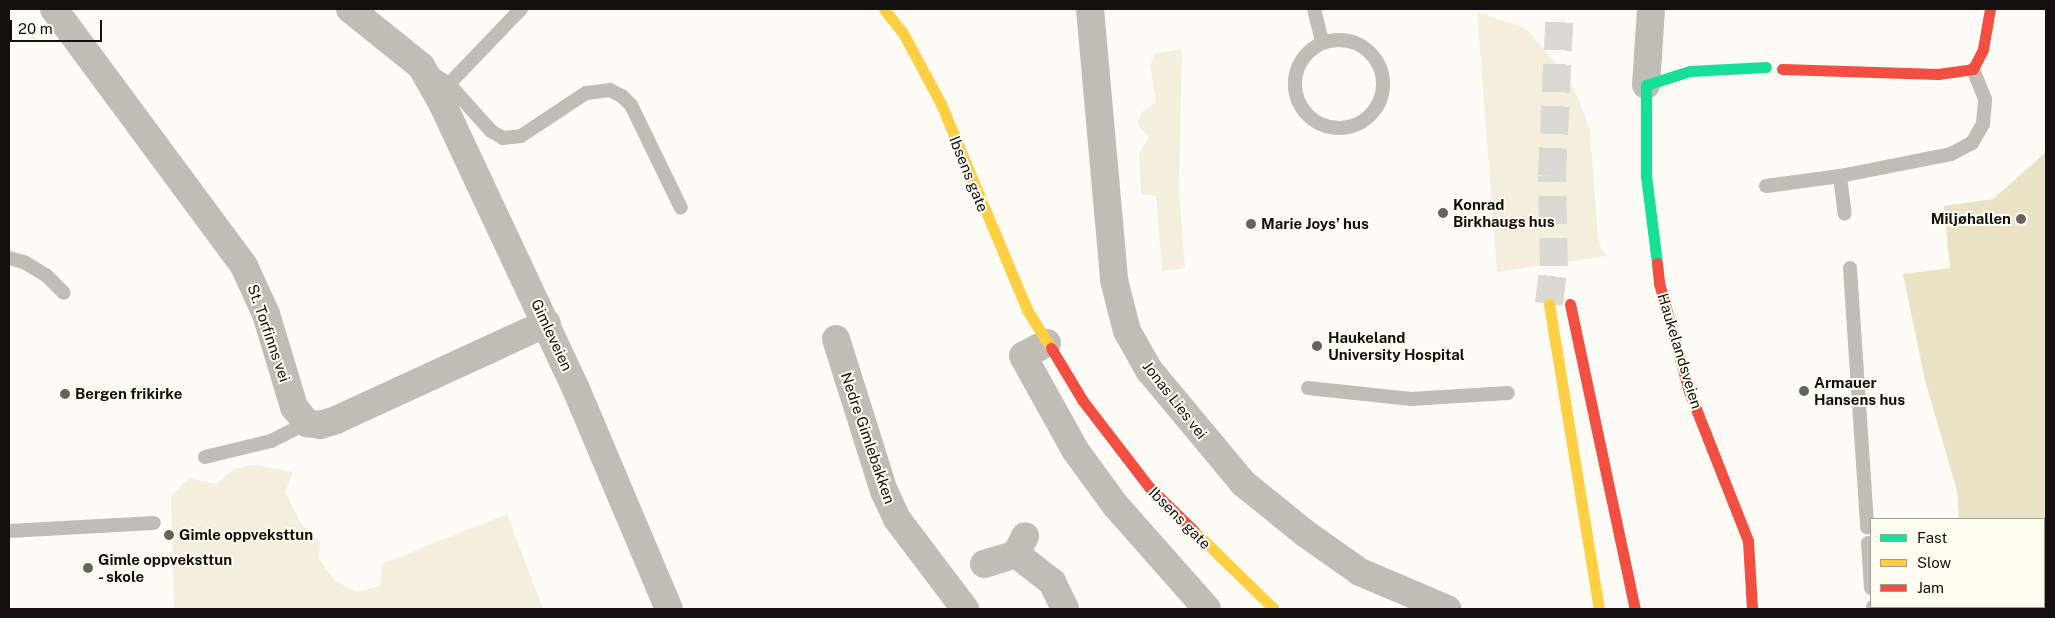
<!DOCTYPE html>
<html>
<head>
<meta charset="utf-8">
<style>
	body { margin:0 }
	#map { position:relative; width:2055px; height:618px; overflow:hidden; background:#fcfbf5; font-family:"Public Sans",sans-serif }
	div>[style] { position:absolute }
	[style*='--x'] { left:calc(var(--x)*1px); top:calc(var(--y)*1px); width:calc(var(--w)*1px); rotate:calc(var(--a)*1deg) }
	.green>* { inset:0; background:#f4efdc }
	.forest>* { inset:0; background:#eae2c4 }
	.primary-tunnel>* { height:28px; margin-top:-14px; transform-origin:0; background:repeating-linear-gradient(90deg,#d9d8d2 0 28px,transparent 0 42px) }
	.lane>* { height:14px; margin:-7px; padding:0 7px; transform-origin:7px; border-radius:7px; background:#bfbdb6 }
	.lane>.ring { margin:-7px; padding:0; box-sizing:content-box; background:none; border:14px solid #bfbdb6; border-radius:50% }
	.street>* { height:28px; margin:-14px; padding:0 14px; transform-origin:14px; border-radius:14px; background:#bfbdb6 }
	.fast>* { height:11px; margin:-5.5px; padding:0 5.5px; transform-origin:5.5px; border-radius:5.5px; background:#16e098 }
	.slow>* { height:11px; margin:-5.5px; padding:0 5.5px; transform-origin:5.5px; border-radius:5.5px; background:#ffcf43 }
	.jam>* { height:11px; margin:-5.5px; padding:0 5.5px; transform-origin:5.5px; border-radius:5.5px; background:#f24e42 }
	.dots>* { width:14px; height:14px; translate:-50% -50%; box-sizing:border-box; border:2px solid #fffcf2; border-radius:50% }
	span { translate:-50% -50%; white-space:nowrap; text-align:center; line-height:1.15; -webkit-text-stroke:4px #fffcf2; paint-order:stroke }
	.street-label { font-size:15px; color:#13110d }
	.poi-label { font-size:15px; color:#13110d; font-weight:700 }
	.left { translate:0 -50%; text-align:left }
	.right { translate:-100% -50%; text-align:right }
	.frame { position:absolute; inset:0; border:10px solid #13110d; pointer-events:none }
	.legend { position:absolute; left:1870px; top:518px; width:175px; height:90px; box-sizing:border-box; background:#fffcf2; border:1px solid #a19e96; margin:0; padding:6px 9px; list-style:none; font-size:15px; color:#13110d }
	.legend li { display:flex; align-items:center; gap:10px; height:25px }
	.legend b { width:25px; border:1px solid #a19e96 }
	.scale { position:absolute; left:10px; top:20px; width:92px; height:22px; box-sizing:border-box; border:2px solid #13110d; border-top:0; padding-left:6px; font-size:15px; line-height:18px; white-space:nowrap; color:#13110d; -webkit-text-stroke:4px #fffcf2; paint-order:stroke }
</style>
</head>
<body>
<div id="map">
	<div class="green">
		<i style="clip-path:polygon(1477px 12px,1522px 27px,1530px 33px,1562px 70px,1577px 96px,1590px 130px,1598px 237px,1601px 248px,1608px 256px,1497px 272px)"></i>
		<i style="clip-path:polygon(1182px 49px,1179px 190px,1185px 268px,1162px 271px,1156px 196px,1141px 194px,1139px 153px,1149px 138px,1137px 124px,1142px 112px,1156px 101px,1150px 65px,1156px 53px)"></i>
		<i style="clip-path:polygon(254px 465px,293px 472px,285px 492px,301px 524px,320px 542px,319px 559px,335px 581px,357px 592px,380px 586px,382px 564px,507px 514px,543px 609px,174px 609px,171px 496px,189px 478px,216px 484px,234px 469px)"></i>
	</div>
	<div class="forest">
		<i style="clip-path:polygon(2046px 152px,2046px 609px,1965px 609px,1965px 607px,2044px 607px,2044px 519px,1959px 519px,1957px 491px,1925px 380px,1903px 274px,1950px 268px,1944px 206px,1993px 199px)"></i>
	</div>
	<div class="primary-tunnel">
		<i style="--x:1549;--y:304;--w:38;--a:-83"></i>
		<i style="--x:1554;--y:266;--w:90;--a:-91.3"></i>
		<i style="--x:1552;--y:176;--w:167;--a:-87.3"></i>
	</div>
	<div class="lane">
		<i style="--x:1314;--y:9;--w:34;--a:76"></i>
		<i class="ring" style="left:1295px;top:40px;width:74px;height:74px"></i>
		<i style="--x:430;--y:72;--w:22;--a:32"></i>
		<i style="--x:449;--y:84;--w:63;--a:48.2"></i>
		<i style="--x:491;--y:131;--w:14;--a:30"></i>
		<i style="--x:503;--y:138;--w:18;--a:-6"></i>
		<i style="--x:521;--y:136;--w:78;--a:-33.5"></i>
		<i style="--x:586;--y:93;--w:24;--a:-7"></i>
		<i style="--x:610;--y:90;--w:13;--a:27"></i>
		<i style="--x:622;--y:96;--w:13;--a:45"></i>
		<i style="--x:631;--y:105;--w:114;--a:64.1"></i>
		<i style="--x:449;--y:84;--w:104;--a:-46.2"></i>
		<i style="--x:1840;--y:176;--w:38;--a:83"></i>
		<i style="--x:1766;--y:186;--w:75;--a:-7.7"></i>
		<i style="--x:1840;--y:176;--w:113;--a:-11.2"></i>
		<i style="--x:1951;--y:154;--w:24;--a:-28"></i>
		<i style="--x:1972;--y:143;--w:22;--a:-60"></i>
		<i style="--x:1983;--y:124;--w:25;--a:-85"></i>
		<i style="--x:1985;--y:99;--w:32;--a:-112"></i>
		<i style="--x:9;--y:258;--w:16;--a:15"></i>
		<i style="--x:24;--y:262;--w:26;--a:31"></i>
		<i style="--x:46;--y:275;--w:25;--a:45"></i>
		<i style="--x:1850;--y:268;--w:260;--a:86.2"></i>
		<i style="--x:1308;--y:388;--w:104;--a:6.1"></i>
		<i style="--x:1411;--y:399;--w:97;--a:-3.5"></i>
		<i style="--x:205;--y:457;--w:68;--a:-13.6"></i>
		<i style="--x:271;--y:441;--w:40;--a:-26.6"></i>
		<i style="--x:9;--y:531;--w:145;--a:-3.2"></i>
		<i style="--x:1868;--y:543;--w:45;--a:86.2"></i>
		<i style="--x:1873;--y:607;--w:2;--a:90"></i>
	</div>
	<div class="street">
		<i style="--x:54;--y:9;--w:320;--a:53.5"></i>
		<i style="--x:244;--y:266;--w:53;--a:65.4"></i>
		<i style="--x:266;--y:314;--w:97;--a:73.2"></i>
		<i style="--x:294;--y:407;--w:21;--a:51"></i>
		<i style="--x:307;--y:423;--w:13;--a:9"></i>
		<i style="--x:320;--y:425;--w:17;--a:-17"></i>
		<i style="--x:336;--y:420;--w:232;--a:-24.7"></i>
		<i style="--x:350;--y:9;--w:91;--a:38.8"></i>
		<i style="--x:421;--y:66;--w:43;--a:60.4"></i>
		<i style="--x:442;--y:103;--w:316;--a:64.9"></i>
		<i style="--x:576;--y:389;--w:239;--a:67.1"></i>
		<i style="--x:1090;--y:9;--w:272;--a:84.9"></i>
		<i style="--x:1114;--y:280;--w:53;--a:75.7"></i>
		<i style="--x:1127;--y:331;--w:45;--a:60.6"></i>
		<i style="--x:1149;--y:370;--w:147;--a:50.2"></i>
		<i style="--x:1243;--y:483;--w:81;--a:39"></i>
		<i style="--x:1306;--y:534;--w:66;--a:35.1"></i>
		<i style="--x:1360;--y:572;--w:95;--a:23"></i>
		<i style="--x:1646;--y:85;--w:76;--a:-86.2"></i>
		<i style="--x:836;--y:339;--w:159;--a:72.5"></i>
		<i style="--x:884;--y:491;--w:31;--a:65"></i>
		<i style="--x:897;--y:519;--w:113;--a:52.9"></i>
		<i style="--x:1047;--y:343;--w:27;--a:152"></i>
		<i style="--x:1023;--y:356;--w:107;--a:61"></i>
		<i style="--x:1075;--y:450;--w:69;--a:53.8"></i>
		<i style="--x:1116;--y:506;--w:137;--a:48.5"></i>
		<i style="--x:1016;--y:554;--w:46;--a:37.9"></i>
		<i style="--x:1052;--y:582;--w:30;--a:64"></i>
		<i style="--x:984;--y:564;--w:34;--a:-17"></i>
		<i style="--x:1016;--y:554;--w:20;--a:-63"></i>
	</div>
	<div class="fast">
		<i style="--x:1657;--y:263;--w:88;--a:-97.2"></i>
		<i style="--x:1646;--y:176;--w:91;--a:-90"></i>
		<i style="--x:1646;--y:85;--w:46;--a:-17.7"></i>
		<i style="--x:1690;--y:71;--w:76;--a:-3"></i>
	</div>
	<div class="slow">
		<i style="--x:884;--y:9;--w:31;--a:52"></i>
		<i style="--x:903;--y:33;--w:81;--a:61.8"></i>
		<i style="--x:941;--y:104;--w:223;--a:67.3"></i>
		<i style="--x:1027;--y:310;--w:45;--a:57.7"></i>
		<i style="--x:1549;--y:304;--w:309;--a:80.7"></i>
		<i style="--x:1193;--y:530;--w:113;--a:44.3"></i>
	</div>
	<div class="jam">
		<i style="--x:1782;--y:69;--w:156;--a:1.8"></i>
		<i style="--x:1938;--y:74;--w:35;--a:-8"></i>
		<i style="--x:1973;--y:69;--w:22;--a:-63"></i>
		<i style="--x:1983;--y:49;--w:41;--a:-80.1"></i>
		<i style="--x:1657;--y:263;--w:20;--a:84"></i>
		<i style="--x:1659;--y:283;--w:112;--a:74.5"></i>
		<i style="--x:1689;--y:391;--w:161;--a:68.5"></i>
		<i style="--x:1748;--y:541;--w:68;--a:86.6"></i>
		<i style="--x:1570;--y:304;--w:312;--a:78"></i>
		<i style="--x:1051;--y:348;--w:62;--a:58.9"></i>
		<i style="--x:1083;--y:401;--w:108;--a:52.5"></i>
		<i style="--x:1149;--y:487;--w:62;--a:44.3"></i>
	</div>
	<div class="dots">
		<i style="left:1443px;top:213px;background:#65635e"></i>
		<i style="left:2021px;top:219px;background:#65635e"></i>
		<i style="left:1251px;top:224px;background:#65635e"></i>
		<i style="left:1317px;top:346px;background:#65635e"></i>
		<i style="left:1804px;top:391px;background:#65635e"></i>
		<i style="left:65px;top:394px;background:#65635e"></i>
		<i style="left:169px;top:535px;background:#65635e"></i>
		<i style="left:88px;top:568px;background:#65635e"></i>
	</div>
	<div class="street-label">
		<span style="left:969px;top:174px;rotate:68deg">Ibsens gate</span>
		<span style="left:269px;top:333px;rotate:71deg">St. Torfinns vei</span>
		<span style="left:552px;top:335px;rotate:65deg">Gimleveien</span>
		<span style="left:1680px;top:351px;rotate:73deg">Haukelandsveien</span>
		<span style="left:1175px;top:400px;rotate:52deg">Jonas Lies vei</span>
		<span style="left:868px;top:438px;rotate:71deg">Nedre Gimlebakken</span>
		<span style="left:1180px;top:518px;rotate:45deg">Ibsens gate</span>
	</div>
	<div class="poi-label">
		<span class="left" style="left:1453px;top:213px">Konrad<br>Birkhaugs hus</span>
		<span class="right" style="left:2011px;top:219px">Miljøhallen</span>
		<span class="left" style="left:1261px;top:224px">Marie Joys’ hus</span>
		<span class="left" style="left:1328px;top:346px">Haukeland<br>University Hospital</span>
		<span class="left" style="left:1814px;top:391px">Armauer<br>Hansens hus</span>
		<span class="left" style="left:75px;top:394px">Bergen frikirke</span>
		<span class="left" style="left:179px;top:535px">Gimle oppveksttun</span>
		<span class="left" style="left:98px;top:568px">Gimle oppveksttun<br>- skole</span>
	</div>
	<div class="frame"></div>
	<ul class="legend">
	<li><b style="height:6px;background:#16e098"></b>Fast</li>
	<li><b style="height:6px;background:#ffcf43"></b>Slow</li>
	<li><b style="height:6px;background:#f24e42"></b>Jam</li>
	</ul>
	<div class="scale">20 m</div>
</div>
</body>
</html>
